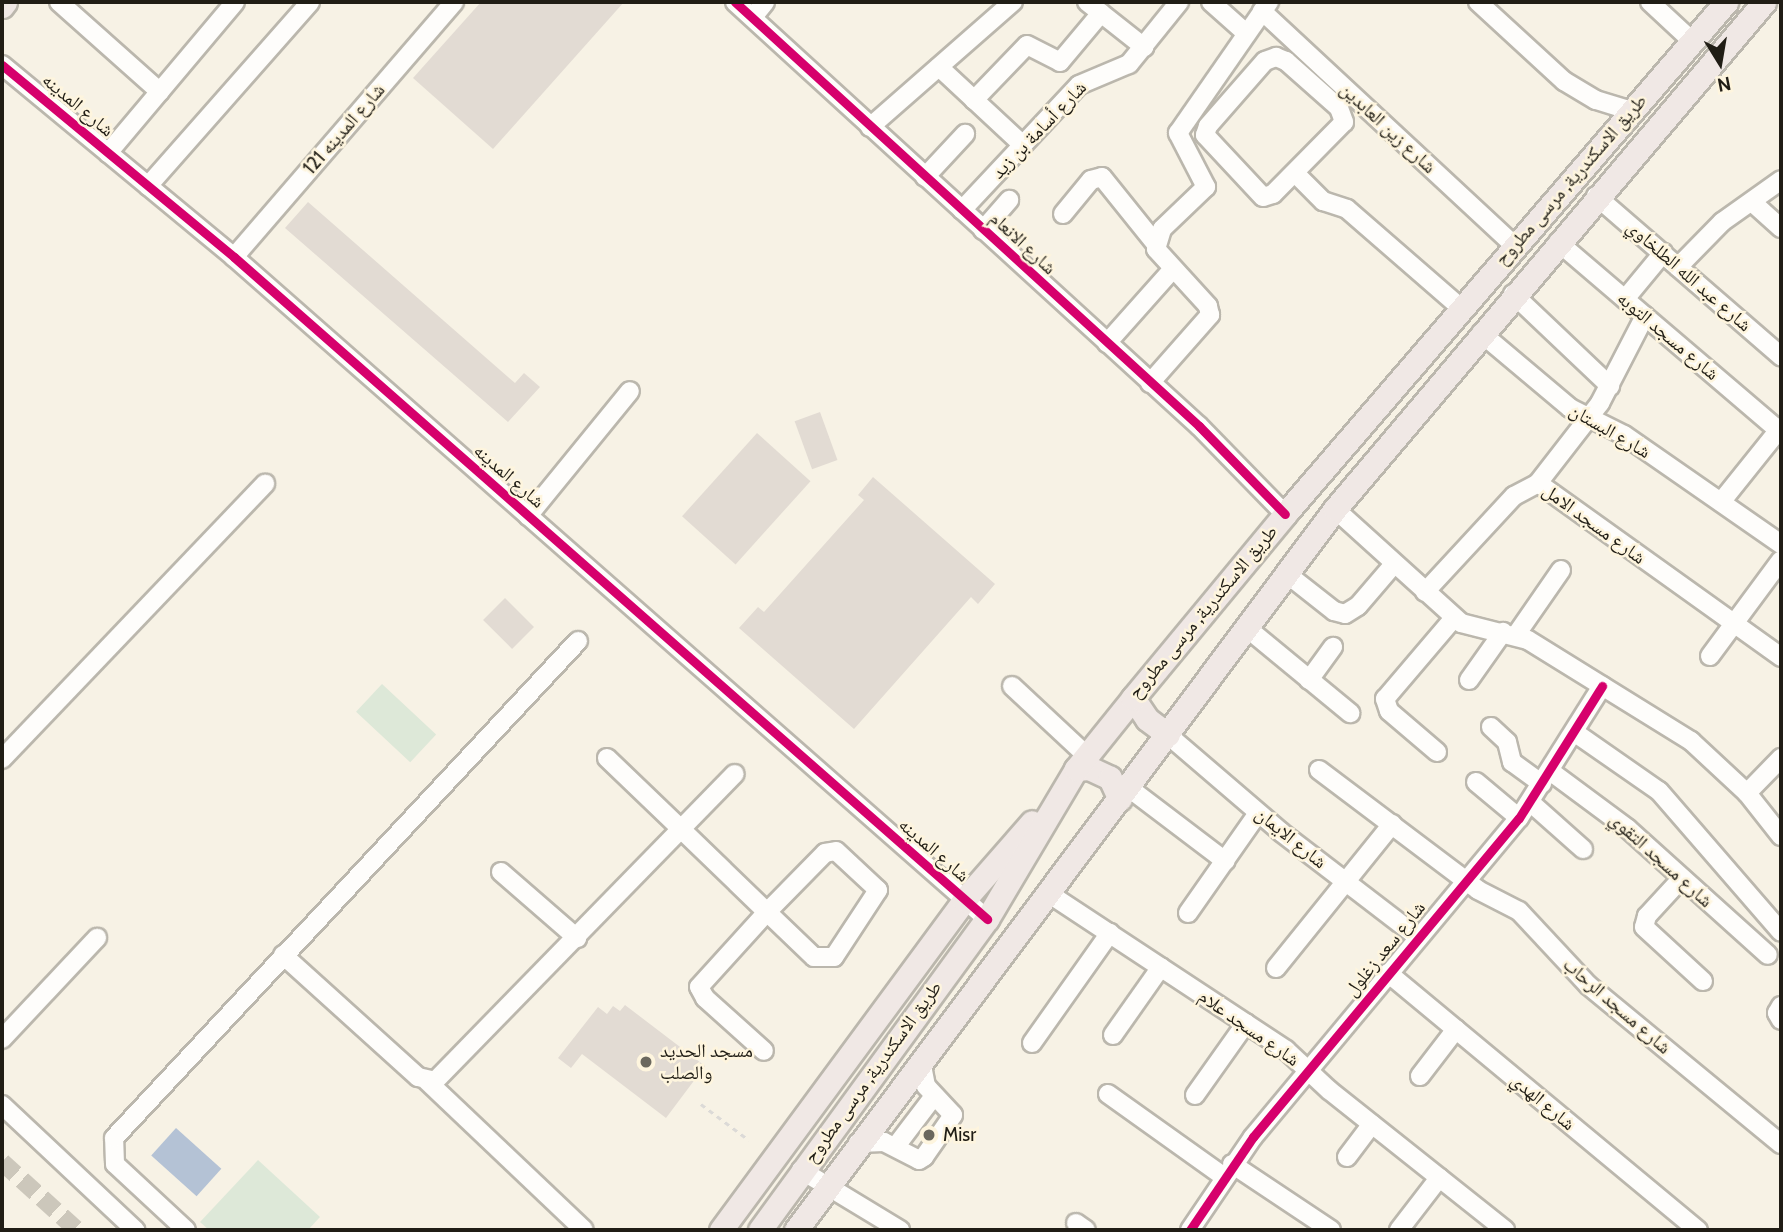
<!DOCTYPE html>
<html>
<head>
<meta charset="utf-8">
<style>
	body { margin:0 }
	#map { position:relative; width:1783px; height:1232px; overflow:hidden; background:#f7f2e5; font-family:Cabin,"Noto Naskh Arabic",sans-serif }
	div>[style] { position:absolute }
	[style*='--x'] { left:calc(var(--x)*1px); top:calc(var(--y)*1px); width:calc(var(--w)*1px); rotate:calc(var(--a)*1deg) }
	.green>* { inset:0; background:#dde8d8; transform-origin:0 0 }
	.water>* { inset:0; background:#b4c2d5; transform-origin:0 0 }
	.building>* { inset:0; background:#e2dbd3; transform-origin:0 0 }
	.minor-tunnel>* { height:18px; margin-top:-9px; transform-origin:0; background:repeating-linear-gradient(90deg,#ccc7bb 0 18px,transparent 0 27px) }
	.path>* { height:2.5px; margin-top:-1.25px; transform-origin:0; background:repeating-linear-gradient(90deg,#dcdad7 0 5px,transparent 0 10px) }
	.roads { filter:drop-shadow(2px 0 #bbb7ad) drop-shadow(-2px 0 #bbb7ad) drop-shadow(0 2px #bbb7ad) drop-shadow(0 -2px #bbb7ad) }
	.minor>* { height:18px; margin:-9px; padding:0 9px; transform-origin:9px; border-radius:9px; background:#fefdfb }
	.major>* { height:23px; margin:-11.5px; padding:0 11.5px; transform-origin:11.5px; border-radius:11.5px; background:#f0e8e5 }
	.cycleway>* { height:9px; margin:-4.5px; padding:0 4.5px; transform-origin:4.5px; border-radius:4.5px; background:#d6006c }
	.dots>* { width:19px; height:19px; translate:-50% -50%; box-sizing:border-box; border:4px solid #fef5de; border-radius:50% }
	span { translate:-50% -50%; white-space:nowrap; text-align:center; line-height:1.15; -webkit-text-stroke:5px #fef5de; paint-order:stroke }
	.street-label { font-size:19px; color:#201d15 }
	.poi-label { font-size:19px; color:#201d15 }
	.left { translate:0 -50%; text-align:left }
	.frame { position:absolute; inset:0; border:4px solid #201d15; pointer-events:none }
	.north { position:absolute; left:1685px; top:28px; width:70px; height:70px; -webkit-text-stroke:5px #fef5de; paint-order:stroke; rotate:169deg; font-size:19px; font-weight:700; line-height:28px; text-align:center; color:#201d15 }
	.north::after { content:''; display:block; margin:auto; width:24px; height:32px; background:#201d15; clip-path:polygon(50% 0,100% 100%,50% 72%,0 100%) }
</style>
</head>
<body>
<div id="map">
	<div class="green">
		<i style="left:382px;top:684px;width:74px;height:38px;rotate:43deg"></i>
		<i style="clip-path:polygon(258px 1160px,320px 1217px,308px 1230px,209px 1230px,200px 1222px)"></i>
	</div>
	<div class="water">
		<i style="left:176px;top:1128px;width:61px;height:37px;rotate:42deg"></i>
	</div>
	<div class="building">
		<i style="clip-path:polygon(481px 2px,624px 2px,493px 149px,413px 78px)"></i>
		<i style="clip-path:polygon(308px 202px,515px 383px,524px 373px,540px 387px,508px 422px,285px 228px)"></i>
		<i style="left:820px;top:412px;width:51px;height:27px;rotate:70deg"></i>
		<i style="left:757px;top:433px;width:72px;height:112px;rotate:42deg"></i>
		<i style="clip-path:polygon(873px 477px,995px 584px,978px 604px,971px 597px,854px 729px,739px 628px,758px 607px,764px 612px,864px 500px,858px 495px)"></i>
		<i style="left:505px;top:598px;width:41px;height:31px;rotate:45deg"></i>
		<i style="clip-path:polygon(625px 1005px,705px 1066px,666px 1118px,582px 1054px,571px 1068px,558px 1058px,598px 1007px,607px 1014px,613px 1006px,620px 1011px)"></i>
	</div>
	<div class="minor-tunnel">
		<i style="--x:2;--y:1162;--w:101;--a:42.2"></i>
	</div>
	<div class="path">
		<i style="--x:701;--y:1104;--w:60;--a:36.9"></i>
	</div>
	<div class="roads">
		<div class="minor">
			<i style="--x:59;--y:2;--w:135;--a:41.7"></i>
			<i style="--x:735;--y:2;--w:629;--a:42.42"></i>
			<i style="--x:1199;--y:426;--w:123;--a:45.7"></i>
			<i style="--x:1087;--y:2;--w:73;--a:38.3"></i>
			<i style="--x:1211;--y:2;--w:47;--a:41.5"></i>
			<i style="--x:1478;--y:2;--w:117;--a:42.6"></i>
			<i style="--x:1564;--y:81;--w:37;--a:31"></i>
			<i style="--x:1596;--y:100;--w:37;--a:17"></i>
			<i style="--x:1650;--y:2;--w:56;--a:42.8"></i>
			<i style="--x:1262;--y:11;--w:345;--a:42.9"></i>
			<i style="--x:753;--y:17;--w:19;--a:-51"></i>
			<i style="--x:1276;--y:57;--w:11;--a:22"></i>
			<i style="--x:1286;--y:61;--w:71;--a:41.6"></i>
			<i style="--x:1339;--y:108;--w:15;--a:70"></i>
			<i style="--x:1344;--y:122;--w:101;--a:134.6"></i>
			<i style="--x:1273;--y:194;--w:10;--a:163"></i>
			<i style="--x:1263;--y:197;--w:85;--a:-133.1"></i>
			<i style="--x:1205;--y:135;--w:9;--a:-72"></i>
			<i style="--x:1208;--y:126;--w:86;--a:-48.8"></i>
			<i style="--x:1265;--y:61;--w:12;--a:-20"></i>
			<i style="--x:2;--y:65;--w:301;--a:39.6"></i>
			<i style="--x:234;--y:257;--w:1003;--a:41.32"></i>
			<i style="--x:939;--y:67;--w:115;--a:42.9"></i>
			<i style="--x:974;--y:100;--w:76;--a:-46.1"></i>
			<i style="--x:1027;--y:45;--w:37;--a:27"></i>
			<i style="--x:1060;--y:62;--w:64;--a:-50.1"></i>
			<i style="--x:870;--y:127;--w:190;--a:-41.2"></i>
			<i style="--x:108;--y:153;--w:197;--a:-49.9"></i>
			<i style="--x:1295;--y:173;--w:40;--a:45"></i>
			<i style="--x:1323;--y:201;--w:25;--a:18"></i>
			<i style="--x:1347;--y:209;--w:151;--a:41"></i>
			<i style="--x:925;--y:177;--w:59;--a:-47.1"></i>
			<i style="--x:148;--y:186;--w:245;--a:-48.6"></i>
			<i style="--x:1596;--y:196;--w:245;--a:40.9"></i>
			<i style="--x:1752;--y:202;--w:39;--a:42"></i>
			<i style="--x:962;--y:210;--w:171;--a:-46.9"></i>
			<i style="--x:1079;--y:85;--w:54;--a:-22.8"></i>
			<i style="--x:1129;--y:64;--w:80;--a:-51.1"></i>
			<i style="--x:1063;--y:214;--w:44;--a:-50.5"></i>
			<i style="--x:1091;--y:180;--w:11;--a:-15"></i>
			<i style="--x:1102;--y:177;--w:85;--a:51.2"></i>
			<i style="--x:983;--y:230;--w:40;--a:-49"></i>
			<i style="--x:1558;--y:242;--w:289;--a:40.5"></i>
			<i style="--x:234;--y:257;--w:337;--a:-49.2"></i>
			<i style="--x:1678;--y:267;--w:63;--a:-45.6"></i>
			<i style="--x:1722;--y:222;--w:72;--a:-35.4"></i>
			<i style="--x:1513;--y:294;--w:134;--a:43.5"></i>
			<i style="--x:1625;--y:299;--w:60;--a:-50.4"></i>
			<i style="--x:1481;--y:333;--w:116;--a:40.1"></i>
			<i style="--x:1570;--y:408;--w:60;--a:26.6"></i>
			<i style="--x:1624;--y:435;--w:191;--a:34.8"></i>
			<i style="--x:1107;--y:343;--w:98;--a:-48.3"></i>
			<i style="--x:1150;--y:383;--w:91;--a:-48.6"></i>
			<i style="--x:1210;--y:315;--w:9;--a:-103"></i>
			<i style="--x:1208;--y:306;--w:77;--a:-132.4"></i>
			<i style="--x:1156;--y:249;--w:21;--a:-73"></i>
			<i style="--x:1162;--y:229;--w:61;--a:-43.7"></i>
			<i style="--x:1206;--y:187;--w:61;--a:-117.4"></i>
			<i style="--x:1178;--y:133;--w:160;--a:-55.2"></i>
			<i style="--x:1538;--y:483;--w:101;--a:-52.2"></i>
			<i style="--x:1600;--y:403;--w:98;--a:-62.7"></i>
			<i style="--x:1721;--y:502;--w:96;--a:-51.3"></i>
			<i style="--x:1335;--y:509;--w:170;--a:42.1"></i>
			<i style="--x:1461;--y:623;--w:69;--a:14.2"></i>
			<i style="--x:1528;--y:640;--w:192;--a:31.8"></i>
			<i style="--x:1691;--y:741;--w:76;--a:42.9"></i>
			<i style="--x:1747;--y:793;--w:55;--a:51.7"></i>
			<i style="--x:528;--y:516;--w:161;--a:-50.8"></i>
			<i style="--x:1287;--y:574;--w:60;--a:38.2"></i>
			<i style="--x:1334;--y:611;--w:11;--a:15"></i>
			<i style="--x:1345;--y:614;--w:15;--a:-32"></i>
			<i style="--x:1358;--y:606;--w:55;--a:-49.4"></i>
			<i style="--x:1425;--y:592;--w:131;--a:-47.2"></i>
			<i style="--x:1514;--y:496;--w:27;--a:-28"></i>
			<i style="--x:1538;--y:483;--w:299;--a:35.6"></i>
			<i style="--x:1247;--y:628;--w:134;--a:39.5"></i>
			<i style="--x:1516;--y:635;--w:79;--a:-55.3"></i>
			<i style="--x:1710;--y:656;--w:119;--a:-53.5"></i>
			<i style="--x:1309;--y:680;--w:41;--a:-54"></i>
			<i style="--x:1469;--y:680;--w:59;--a:-54.7"></i>
			<i style="--x:1012;--y:686;--w:103;--a:43"></i>
			<i style="--x:1491;--y:727;--w:22;--a:43"></i>
			<i style="--x:1507;--y:742;--w:21;--a:76"></i>
			<i style="--x:1512;--y:762;--w:37;--a:36"></i>
			<i style="--x:1574;--y:732;--w:103;--a:34.8"></i>
			<i style="--x:1659;--y:791;--w:186;--a:49.1"></i>
			<i style="--x:1168;--y:735;--w:149;--a:40.6"></i>
			<i style="--x:1281;--y:832;--w:173;--a:37.5"></i>
			<i style="--x:1437;--y:752;--w:63;--a:-139.5"></i>
			<i style="--x:1389;--y:711;--w:13;--a:-108"></i>
			<i style="--x:1385;--y:699;--w:106;--a:-49.6"></i>
			<i style="--x:607;--y:758;--w:104;--a:43.8"></i>
			<i style="--x:682;--y:830;--w:118;--a:44"></i>
			<i style="--x:767;--y:912;--w:65;--a:43.8"></i>
			<i style="--x:814;--y:957;--w:20;--a:0"></i>
			<i style="--x:834;--y:957;--w:80;--a:-56.7"></i>
			<i style="--x:878;--y:890;--w:57;--a:-137.1"></i>
			<i style="--x:836;--y:851;--w:11;--a:170"></i>
			<i style="--x:825;--y:853;--w:83;--a:134.5"></i>
			<i style="--x:767;--y:912;--w:101;--a:132.2"></i>
			<i style="--x:699;--y:987;--w:13;--a:61"></i>
			<i style="--x:705;--y:998;--w:79;--a:41.9"></i>
			<i style="--x:2;--y:759;--w:381;--a:-46.3"></i>
			<i style="--x:1319;--y:770;--w:199;--a:37"></i>
			<i style="--x:1478;--y:890;--w:46;--a:27.1"></i>
			<i style="--x:1519;--y:911;--w:101;--a:47"></i>
			<i style="--x:1588;--y:985;--w:250;--a:39.5"></i>
			<i style="--x:1550;--y:771;--w:97;--a:36.6"></i>
			<i style="--x:1628;--y:829;--w:188;--a:42"></i>
			<i style="--x:1476;--y:782;--w:56;--a:39.9"></i>
			<i style="--x:1129;--y:788;--w:121;--a:37.2"></i>
			<i style="--x:1747;--y:793;--w:49;--a:-45.8"></i>
			<i style="--x:1530;--y:802;--w:71;--a:41.6"></i>
			<i style="--x:501;--y:872;--w:101;--a:41"></i>
			<i style="--x:1682;--y:878;--w:52;--a:132.6"></i>
			<i style="--x:1647;--y:916;--w:11;--a:105"></i>
			<i style="--x:1644;--y:927;--w:80;--a:42.5"></i>
			<i style="--x:1048;--y:893;--w:285;--a:33.4"></i>
			<i style="--x:1286;--y:1050;--w:59;--a:42.9"></i>
			<i style="--x:1329;--y:1090;--w:225;--a:38.5"></i>
			<i style="--x:1188;--y:913;--w:122;--a:-55"></i>
			<i style="--x:283;--y:955;--w:182;--a:42.1"></i>
			<i style="--x:418;--y:1077;--w:17;--a:13"></i>
			<i style="--x:435;--y:1081;--w:429;--a:-45.7"></i>
			<i style="--x:1276;--y:968;--w:185;--a:-51.1"></i>
			<i style="--x:1388;--y:973;--w:403;--a:39.7"></i>
			<i style="--x:1781;--y:1006;--w:8;--a:120"></i>
			<i style="--x:1777;--y:1013;--w:8;--a:60"></i>
			<i style="--x:1113;--y:1035;--w:83;--a:-54.8"></i>
			<i style="--x:2;--y:1039;--w:139;--a:-46.8"></i>
			<i style="--x:1032;--y:1043;--w:135;--a:-54.7"></i>
			<i style="--x:1420;--y:1076;--w:59;--a:-52.5"></i>
			<i style="--x:427;--y:1081;--w:216;--a:43.5"></i>
			<i style="--x:1108;--y:1094;--w:141;--a:35.5"></i>
			<i style="--x:1195;--y:1095;--w:88;--a:-54.7"></i>
			<i style="--x:2;--y:1105;--w:183;--a:43.2"></i>
			<i style="--x:858;--y:1143;--w:26;--a:-2"></i>
			<i style="--x:884;--y:1142;--w:39;--a:27"></i>
			<i style="--x:919;--y:1160;--w:6;--a:-31"></i>
			<i style="--x:924;--y:1157;--w:51;--a:-55.4"></i>
			<i style="--x:953;--y:1115;--w:40;--a:-133"></i>
			<i style="--x:926;--y:1086;--w:26;--a:-101"></i>
			<i style="--x:896;--y:1146;--w:63;--a:-52.8"></i>
			<i style="--x:1347;--y:1157;--w:41;--a:-52.9"></i>
			<i style="--x:1232;--y:1164;--w:119;--a:33.7"></i>
			<i style="--x:801;--y:1170;--w:116;--a:31.2"></i>
			<i style="--x:1076;--y:1223;--w:12;--a:35"></i>
			<i style="--x:186;--y:1230;--w:97;--a:-137.1"></i>
			<i style="--x:115;--y:1164;--w:26;--a:-92"></i>
			<i style="--x:114;--y:1138;--w:680;--a:-46.97"></i>
			<i style="--x:1190;--y:1230;--w:112;--a:-55.9"></i>
			<i style="--x:1253;--y:1137;--w:415;--a:-50.2"></i>
			<i style="--x:1519;--y:818;--w:156;--a:-57.8"></i>
			<i style="--x:1399;--y:1230;--w:66;--a:-52.4"></i>
		</div>
		<div class="major">
			<i style="--x:2;--y:6;--w:5;--a:-53"></i>
			<i style="--x:1133;--y:698;--w:25;--a:56"></i>
			<i style="--x:1147;--y:719;--w:26;--a:37"></i>
			<i style="--x:1076;--y:769;--w:13;--a:-4"></i>
			<i style="--x:1089;--y:768;--w:23;--a:25"></i>
			<i style="--x:1110;--y:778;--w:23;--a:65"></i>
			<i style="--x:721;--y:1230;--w:410;--a:-53.6"></i>
			<i style="--x:964;--y:900;--w:103;--a:-48.9"></i>
			<i style="--x:760;--y:1230;--w:385;--a:-53.9"></i>
			<i style="--x:987;--y:919;--w:174;--a:-59.3"></i>
			<i style="--x:1076;--y:769;--w:91;--a:-51.2"></i>
			<i style="--x:1133;--y:698;--w:239;--a:-50.4"></i>
			<i style="--x:1285;--y:514;--w:676;--a:-49.26"></i>
			<i style="--x:796;--y:1230;--w:900;--a:-53.22"></i>
			<i style="--x:1335;--y:509;--w:664;--a:-49.76"></i>
		</div>
	</div>
	<div class="cycleway">
		<i style="--x:735;--y:2;--w:629;--a:42.42"></i>
		<i style="--x:1199;--y:426;--w:123;--a:45.7"></i>
		<i style="--x:2;--y:65;--w:301;--a:39.6"></i>
		<i style="--x:234;--y:257;--w:1003;--a:41.32"></i>
		<i style="--x:1190;--y:1230;--w:112;--a:-55.9"></i>
		<i style="--x:1253;--y:1137;--w:415;--a:-50.2"></i>
		<i style="--x:1519;--y:818;--w:156;--a:-57.8"></i>
	</div>
	<div class="dots">
		<i style="left:646px;top:1062px;background:#6b685e"></i>
		<i style="left:929px;top:1135px;background:#6b685e"></i>
	</div>
	<div class="street-label">
		<span style="left:78px;top:105px;rotate:40deg">شارع المدينه</span>
		<span style="left:1388px;top:128px;rotate:43deg">شارع زين العابدين</span>
		<span style="left:344px;top:129px;rotate:-49deg">شارع المدينه 121</span>
		<span style="left:1039px;top:130px;rotate:-46deg">شارع أسامة بن زيد</span>
		<span style="left:1571px;top:180px;rotate:-49deg">طريق الاسكندرية, مرسى مطروح</span>
		<span style="left:1023px;top:243px;rotate:43deg">شارع الانعام</span>
		<span style="left:1689px;top:276px;rotate:41deg">شارع عبد الله الطلخاوي</span>
		<span style="left:1668px;top:336px;rotate:40deg">شارع مسجد التوبه</span>
		<span style="left:1610px;top:431px;rotate:30deg">شارع البستان</span>
		<span style="left:509px;top:476px;rotate:41deg">شارع المدينه</span>
		<span style="left:1594px;top:524px;rotate:36deg">شارع مسجد الامل</span>
		<span style="left:1203px;top:612px;rotate:-50deg">طريق الاسكندرية, مرسى مطروح</span>
		<span style="left:1291px;top:838px;rotate:39deg">شارع الايمان</span>
		<span style="left:934px;top:850px;rotate:41deg">شارع المدينه</span>
		<span style="left:1661px;top:860px;rotate:42deg">شارع مسجد التقوي</span>
		<span style="left:1385px;top:949px;rotate:-51deg">شارع سعد زغلول</span>
		<span style="left:1617px;top:1006px;rotate:41deg">شارع مسجد الرحاب</span>
		<span style="left:1249px;top:1028px;rotate:35deg">شارع مسجد علام</span>
		<span style="left:873px;top:1072px;rotate:-54deg">طريق الاسكندرية, مرسى مطروح</span>
		<span style="left:1543px;top:1102px;rotate:40deg">شارع الهدي</span>
	</div>
	<div class="poi-label">
		<span class="left" style="left:660px;top:1062px">مسجد الحديد<br>والصلب</span>
		<span class="left" style="left:943px;top:1135px">Misr</span>
	</div>
	<div class="frame"></div>
	<div class="north">N</div>
</div>
</body>
</html>
